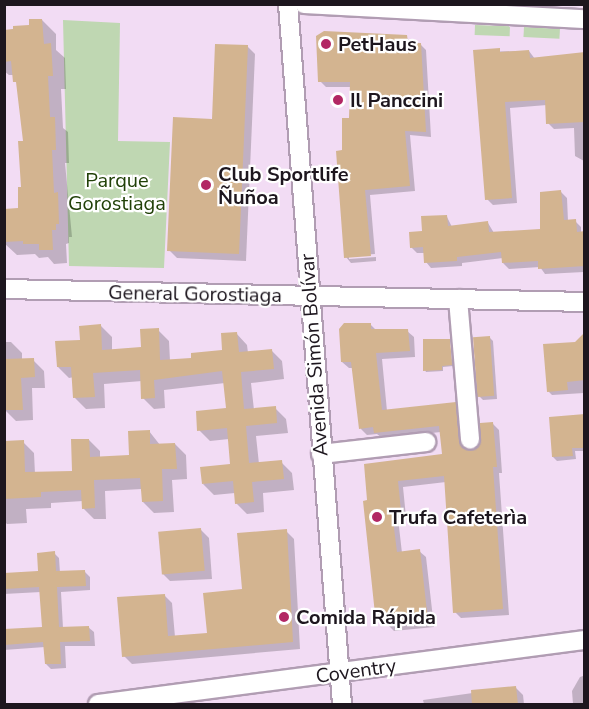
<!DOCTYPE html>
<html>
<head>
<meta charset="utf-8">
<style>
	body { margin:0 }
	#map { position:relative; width:589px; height:709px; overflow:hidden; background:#f2dcf4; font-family:"Nunito Sans",sans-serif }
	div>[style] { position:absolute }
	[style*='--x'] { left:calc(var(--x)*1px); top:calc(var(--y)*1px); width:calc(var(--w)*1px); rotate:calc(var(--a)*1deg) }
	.green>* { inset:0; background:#bfd7b2; transform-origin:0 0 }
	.shadow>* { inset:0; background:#0003 }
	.building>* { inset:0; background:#d3b490; transform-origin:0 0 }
	.roads { filter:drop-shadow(2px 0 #b19db3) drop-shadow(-2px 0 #b19db3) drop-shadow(0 2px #b19db3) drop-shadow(0 -2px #b19db3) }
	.minor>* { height:18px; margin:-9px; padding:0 9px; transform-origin:9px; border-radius:9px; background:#fff }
	.dots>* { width:16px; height:16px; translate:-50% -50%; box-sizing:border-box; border:3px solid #fff; border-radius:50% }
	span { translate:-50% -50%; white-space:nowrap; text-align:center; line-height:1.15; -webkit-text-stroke:4.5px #fff; paint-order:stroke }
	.poi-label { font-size:20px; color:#1d161e; font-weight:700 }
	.left { translate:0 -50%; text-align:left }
	.park-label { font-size:20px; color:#204007 }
	.street-label { font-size:20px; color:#1d161e }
	.frame { position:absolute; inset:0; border:6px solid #1d161e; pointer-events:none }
</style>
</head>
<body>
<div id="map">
	<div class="green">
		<i style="clip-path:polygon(63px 20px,120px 23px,118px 141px,170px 142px,164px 268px,69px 266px)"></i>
		<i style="left:475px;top:25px;width:35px;height:10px;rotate:2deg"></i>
		<i style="left:524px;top:27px;width:36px;height:10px;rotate:3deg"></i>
	</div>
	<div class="shadow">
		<i style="clip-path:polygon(42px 20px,56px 34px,56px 50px,65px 58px,66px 89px,61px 89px,63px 128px,68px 132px,69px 163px,65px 163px,72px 237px,69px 237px,69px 243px,66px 244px,67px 263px,54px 264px,48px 257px,39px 258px,35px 254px,17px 255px,4px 243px,4px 210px,20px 210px,24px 142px,18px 85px,14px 75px,9px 75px,4px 71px,4px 31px,31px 26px)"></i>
		<i style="clip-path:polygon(324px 32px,406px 36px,412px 45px,421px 45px,426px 50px,431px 137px,410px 135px,415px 191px,370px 195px,375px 254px,349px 256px,349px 259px,376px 257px,376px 261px,351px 263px,346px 257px,344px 152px,350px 120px,352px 87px,326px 87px,320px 81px)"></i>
		<i style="clip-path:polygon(247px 46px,255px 54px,246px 261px,177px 258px,169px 250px,213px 121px)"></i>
		<i style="clip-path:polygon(529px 51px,535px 59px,584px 54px,584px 161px,575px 156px,574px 128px,554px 129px,548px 123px,547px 105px,510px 108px,517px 203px,493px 205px,487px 199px,475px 52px)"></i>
		<i style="clip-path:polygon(561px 192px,567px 198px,568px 221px,575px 221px,581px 227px,581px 233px,584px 233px,584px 272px,545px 274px,540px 267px,509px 269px,503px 263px,503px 258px,462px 263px,462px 266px,431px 268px,426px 262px,425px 253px,417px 253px,411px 247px,424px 232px,447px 217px,452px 227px,488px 223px,494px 233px,541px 230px)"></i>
		<i style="clip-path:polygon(370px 324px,377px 331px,407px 331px,414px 337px,415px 357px,382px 359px,387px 411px,455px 403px,461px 410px,465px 448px,471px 452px,482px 444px,493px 424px,499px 430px,502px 473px,499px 473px,509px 615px,461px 618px,455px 612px,446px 482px,403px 487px,406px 517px,398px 518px,402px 553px,419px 551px,426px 557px,434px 627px,394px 631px,376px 613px,365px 465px,443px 455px,441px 432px,382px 438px,377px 434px,367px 435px,361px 429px,353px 368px,349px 368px,342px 362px)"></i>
		<i style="clip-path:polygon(101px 326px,112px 337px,112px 351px,143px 349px,158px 330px,169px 341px,170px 361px,193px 360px,224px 351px,236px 333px,247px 345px,248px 353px,271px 350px,282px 361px,284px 379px,251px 383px,254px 410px,275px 408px,286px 419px,288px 433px,256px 436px,259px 464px,281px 462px,292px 473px,294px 490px,263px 493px,264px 512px,247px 514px,236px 503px,235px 493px,214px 495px,203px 484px,232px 466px,229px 439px,210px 441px,199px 430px,227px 410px,225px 383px,164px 390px,165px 408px,154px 409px,143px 398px,142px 381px,104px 384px,105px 408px,86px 409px,75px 398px,74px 377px,69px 378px,58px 367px)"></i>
		<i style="clip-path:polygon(584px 336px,584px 393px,552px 395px,548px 391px,575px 343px)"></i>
		<i style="clip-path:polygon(489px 337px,493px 341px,497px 399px,483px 400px,479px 396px)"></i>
		<i style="clip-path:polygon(449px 340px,453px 366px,443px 367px,443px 371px,426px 372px,425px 370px)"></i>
		<i style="clip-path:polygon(4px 342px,11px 342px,22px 353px,22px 360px,33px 360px,44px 371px,45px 388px,32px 388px,33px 420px,16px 421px,5px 410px)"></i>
		<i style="clip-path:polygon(584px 416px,584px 451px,575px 451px,576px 459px,557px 461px,553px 457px)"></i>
		<i style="clip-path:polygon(149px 431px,160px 445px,175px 444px,186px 455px,187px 479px,172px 480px,174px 512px,154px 513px,143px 502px,142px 489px,105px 491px,106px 519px,94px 519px,83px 508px,83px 501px,51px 503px,51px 508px,26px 509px,27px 523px,7px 524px,4px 521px,4px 442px,23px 442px,34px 453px,35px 474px,74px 473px,89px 440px,100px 451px,100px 458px,131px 457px)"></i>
		<i style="clip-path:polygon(201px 530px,209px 538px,212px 579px,170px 581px,162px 573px)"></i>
		<i style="clip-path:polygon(286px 531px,294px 539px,300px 649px,132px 664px,124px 656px,164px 595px,172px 603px,175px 637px,209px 634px)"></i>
		<i style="clip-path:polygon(54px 553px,59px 558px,60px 573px,85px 572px,90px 577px,90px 590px,61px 592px,63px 628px,88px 627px,94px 632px,95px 646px,65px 646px,66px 668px,51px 669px,46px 664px,45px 647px,4px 650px,4px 631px,44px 628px,41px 592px,4px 594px,4px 574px,40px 572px)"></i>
		<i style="clip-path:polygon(583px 676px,584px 704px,573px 704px,572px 691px,580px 677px)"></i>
		<i style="clip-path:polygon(515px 687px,523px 695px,524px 704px,424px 704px,423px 700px)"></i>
	</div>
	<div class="building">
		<i style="clip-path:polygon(29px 19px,42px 19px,44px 44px,51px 43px,53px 76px,48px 76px,50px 117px,55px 117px,56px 150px,52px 150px,54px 193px,58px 192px,59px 224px,56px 224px,56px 230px,52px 230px,53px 250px,39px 250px,39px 244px,23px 244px,23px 241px,4px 242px,4px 209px,18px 208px,18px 187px,21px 187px,18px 141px,23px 141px,16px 82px,13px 82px,11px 61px,4px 62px,4px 30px,13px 29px,13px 26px,29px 25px)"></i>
		<i style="clip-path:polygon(324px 31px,407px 35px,408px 43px,421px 43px,426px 132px,405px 131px,410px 186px,365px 190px,371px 256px,344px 258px,336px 151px,342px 150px,342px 118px,349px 118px,350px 82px,318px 82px,316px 36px)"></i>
		<i style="clip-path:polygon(215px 44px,248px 45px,239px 254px,167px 251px,173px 117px,212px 119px)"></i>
		<i style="clip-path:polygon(500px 48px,500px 52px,529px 50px,530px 58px,585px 52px,585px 122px,546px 124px,545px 100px,505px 102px,512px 198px,485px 200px,473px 50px)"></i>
		<i style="clip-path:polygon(561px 190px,564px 220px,576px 219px,577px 232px,585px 231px,585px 266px,538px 269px,538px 261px,502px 263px,501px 252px,457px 257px,457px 261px,424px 263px,423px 247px,410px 248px,409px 232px,422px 231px,421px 216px,447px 215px,448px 226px,488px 221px,489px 232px,540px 229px,540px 192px)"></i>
		<i style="clip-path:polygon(344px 323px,371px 323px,371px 329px,408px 329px,410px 351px,376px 353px,382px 410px,456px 402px,459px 441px,465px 449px,470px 450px,480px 443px,480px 423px,493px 422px,497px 467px,493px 467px,503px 609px,453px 613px,444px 476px,398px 481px,401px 511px,392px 512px,397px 552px,420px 549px,428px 621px,386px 626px,375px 614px,363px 501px,367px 500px,364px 464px,442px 454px,439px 426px,374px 433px,373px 427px,359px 429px,351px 362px,341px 362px,339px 329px)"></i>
		<i style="clip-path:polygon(101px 324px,102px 350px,141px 347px,140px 329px,159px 328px,160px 360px,191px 358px,191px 353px,222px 350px,221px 333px,237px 332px,239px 352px,272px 349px,274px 369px,241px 372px,244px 409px,276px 406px,277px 423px,246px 426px,248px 450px,249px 463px,282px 460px,284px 479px,252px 482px,254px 502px,235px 504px,233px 481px,202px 484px,200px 467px,230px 464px,227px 428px,197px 431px,196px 411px,226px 408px,222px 371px,154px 380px,155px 398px,141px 399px,140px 370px,93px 373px,95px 397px,73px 398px,71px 367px,57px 367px,55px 341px,80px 340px,79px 326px)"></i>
		<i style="clip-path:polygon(585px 332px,585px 380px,567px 382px,568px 390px,547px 392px,543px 344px,575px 342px)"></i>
		<i style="left:490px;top:336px;width:60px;height:17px;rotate:86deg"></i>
		<i style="clip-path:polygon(423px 339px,450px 339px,452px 365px,442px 366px,442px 370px,423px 371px)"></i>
		<i style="clip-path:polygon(34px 358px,35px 377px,21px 378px,23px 410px,4px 410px,4px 359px)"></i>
		<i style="clip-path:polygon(585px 414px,585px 448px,572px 448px,573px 456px,552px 457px,549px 417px)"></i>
		<i style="clip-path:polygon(150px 430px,150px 444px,175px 443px,177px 469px,162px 469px,163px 501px,142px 502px,140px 478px,94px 480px,95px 508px,82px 509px,81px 490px,41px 492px,41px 497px,4px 499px,4px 441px,24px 440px,25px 472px,72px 471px,71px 439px,89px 439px,90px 457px,129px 455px,128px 431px)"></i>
		<i style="left:201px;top:528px;width:43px;height:43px;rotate:85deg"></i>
		<i style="clip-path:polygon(287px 529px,293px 642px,122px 657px,117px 597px,165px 594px,168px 636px,207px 633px,203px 593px,242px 589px,237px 533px)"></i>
		<i style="clip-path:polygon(55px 551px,56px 571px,85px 570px,86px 586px,57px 587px,59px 627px,89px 626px,90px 641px,60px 642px,61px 664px,45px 664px,43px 642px,4px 645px,4px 629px,42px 627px,39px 587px,4px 589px,4px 573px,38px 571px,37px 553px)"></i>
		<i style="clip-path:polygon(516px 686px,518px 705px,472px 705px,471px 690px)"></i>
	</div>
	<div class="roads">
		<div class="minor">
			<i style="--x:288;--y:4;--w:702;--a:85.59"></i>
			<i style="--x:304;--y:4;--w:280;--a:3.1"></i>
			<i style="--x:4;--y:289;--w:580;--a:1.28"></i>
			<i style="--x:458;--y:299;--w:141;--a:85.1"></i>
			<i style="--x:321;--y:454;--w:106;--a:-6.5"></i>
			<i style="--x:98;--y:704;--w:490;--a:-7.5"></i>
		</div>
	</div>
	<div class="dots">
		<i style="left:326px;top:44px;background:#b22764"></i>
		<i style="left:338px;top:100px;background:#b22764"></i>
		<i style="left:206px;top:185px;background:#b22764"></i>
		<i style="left:377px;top:517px;background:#b22764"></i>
		<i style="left:284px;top:617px;background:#b22764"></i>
	</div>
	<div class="poi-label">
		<span class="left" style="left:338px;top:44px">PetHaus</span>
		<span class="left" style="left:350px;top:100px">Il Panccini</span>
		<span class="left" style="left:218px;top:186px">Club Sportlife<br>Ñuñoa</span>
		<span class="left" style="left:389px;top:517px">Trufa Cafeterìa</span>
		<span class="left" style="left:296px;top:617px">Comida Rápida</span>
	</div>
	<div class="park-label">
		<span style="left:117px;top:192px">Parque<br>Gorostiaga</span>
	</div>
	<div class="street-label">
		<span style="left:195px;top:294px;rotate:1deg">General Gorostiaga</span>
		<span style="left:314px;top:355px;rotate:-94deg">Avenida Simón Bolívar</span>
		<span style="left:356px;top:671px;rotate:-8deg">Coventry</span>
	</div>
	<div class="frame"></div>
</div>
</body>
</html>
